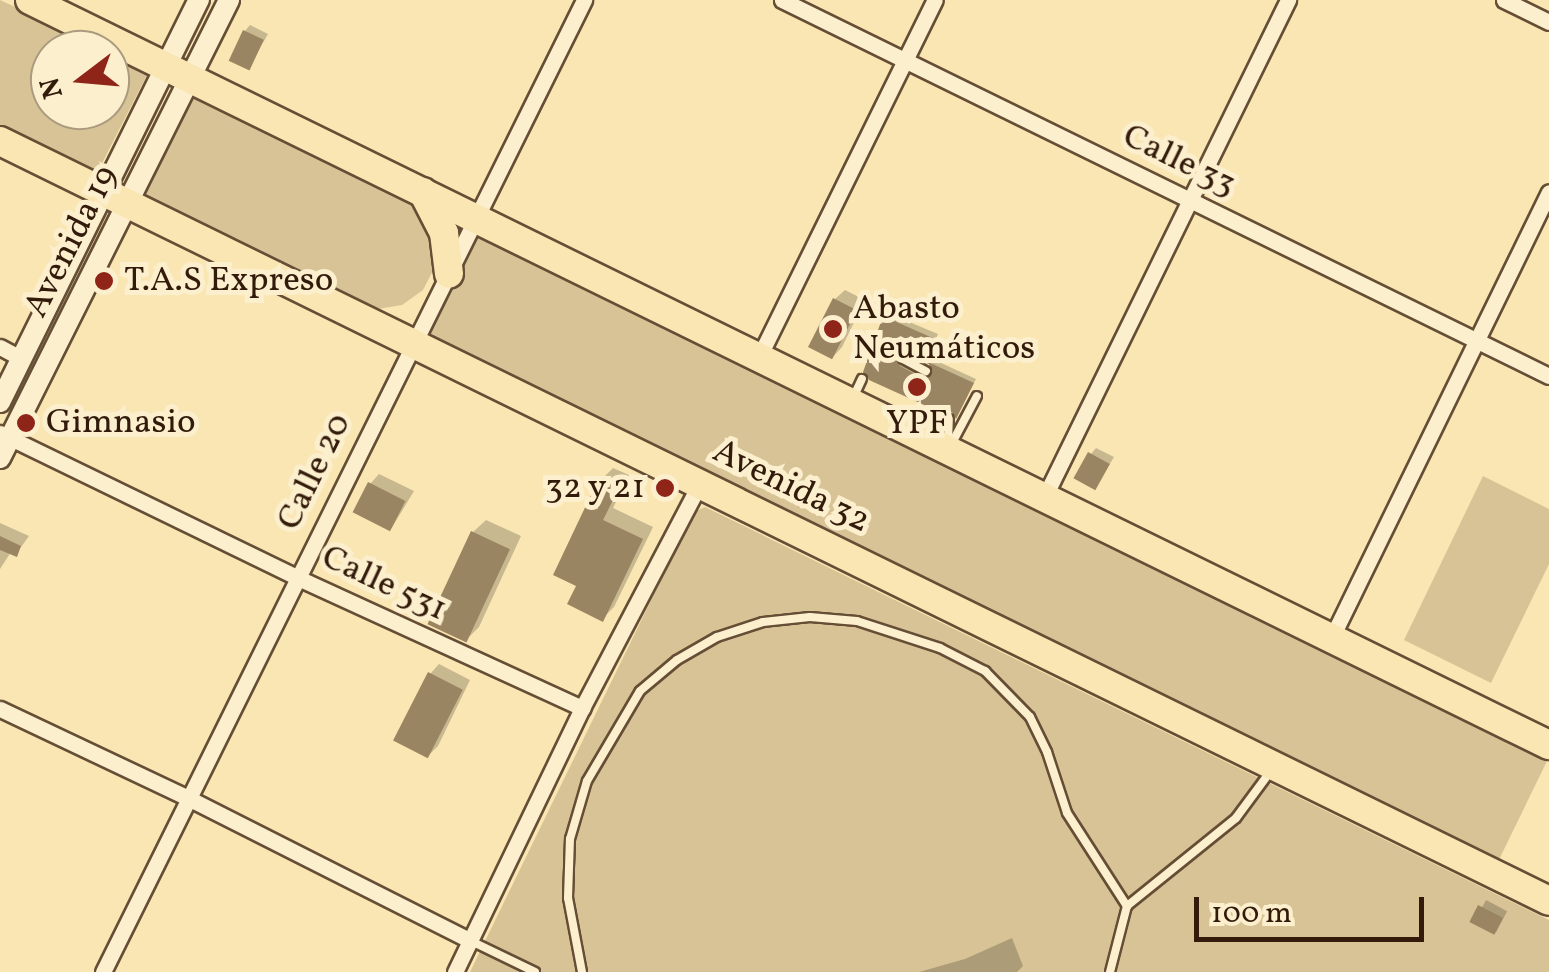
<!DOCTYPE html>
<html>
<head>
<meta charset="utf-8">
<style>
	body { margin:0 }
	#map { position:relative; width:1549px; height:972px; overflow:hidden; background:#fae6b3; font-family:Vollkorn,serif }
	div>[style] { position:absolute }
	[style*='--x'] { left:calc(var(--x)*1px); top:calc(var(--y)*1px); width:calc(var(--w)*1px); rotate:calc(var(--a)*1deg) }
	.green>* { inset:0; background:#d8c396; transform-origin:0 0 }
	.shadow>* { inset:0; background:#0003; transform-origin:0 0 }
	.building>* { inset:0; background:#9a8562; transform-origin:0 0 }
	.roads { filter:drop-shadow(2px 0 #654e35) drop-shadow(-2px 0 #654e35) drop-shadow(0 2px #654e35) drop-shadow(0 -2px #654e35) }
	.lane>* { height:8px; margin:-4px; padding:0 4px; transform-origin:4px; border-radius:4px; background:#fcefce }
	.street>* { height:15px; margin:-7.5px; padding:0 7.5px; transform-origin:7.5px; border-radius:7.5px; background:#fcefce }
	.secondary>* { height:20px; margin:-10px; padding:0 10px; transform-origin:10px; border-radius:10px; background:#fcefce }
	.highway>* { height:28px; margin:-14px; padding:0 14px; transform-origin:14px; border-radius:14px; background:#fae6b3 }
	.dots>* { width:28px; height:28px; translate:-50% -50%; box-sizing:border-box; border:5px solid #fcefce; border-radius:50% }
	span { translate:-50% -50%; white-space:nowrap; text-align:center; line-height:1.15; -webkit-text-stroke:10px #fcefce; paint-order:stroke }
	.street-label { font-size:35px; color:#331b0b }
	.poi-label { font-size:35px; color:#331b0b }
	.left { translate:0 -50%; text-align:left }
	.right { translate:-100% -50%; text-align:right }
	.north { position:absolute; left:30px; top:30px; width:100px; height:100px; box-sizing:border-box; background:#fcefce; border:2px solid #ac9a80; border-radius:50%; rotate:254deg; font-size:28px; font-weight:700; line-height:40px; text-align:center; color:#331b0b }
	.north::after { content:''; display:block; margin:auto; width:35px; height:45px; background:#8f2418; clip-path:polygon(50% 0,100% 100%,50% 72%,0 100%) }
	.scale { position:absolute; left:1194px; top:897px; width:230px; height:45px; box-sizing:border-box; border:5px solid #331b0b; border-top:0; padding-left:12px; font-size:30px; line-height:35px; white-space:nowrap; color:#331b0b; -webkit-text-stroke:8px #fcefce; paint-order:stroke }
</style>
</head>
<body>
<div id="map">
	<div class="green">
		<i style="clip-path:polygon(0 0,109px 50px,50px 50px,50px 110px,110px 110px,110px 51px,143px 66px,148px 73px,95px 177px,0 131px)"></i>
		<i style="clip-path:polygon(191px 92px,420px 206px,439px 259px,423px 290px,402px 305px,366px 311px,139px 199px)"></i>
		<i style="left:479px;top:234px;width:1191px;height:120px;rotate:26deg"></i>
		<i style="clip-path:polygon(1483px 476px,1549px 509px,1549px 564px,1491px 683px,1404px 640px)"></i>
		<i style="clip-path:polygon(705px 507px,1549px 920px,1549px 972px,470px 972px,694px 512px)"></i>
	</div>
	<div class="shadow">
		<i style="clip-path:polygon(250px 25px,268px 34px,249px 67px,245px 31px)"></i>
		<i style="clip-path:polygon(845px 290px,865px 300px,842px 347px,833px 357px,835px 299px)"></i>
		<i style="clip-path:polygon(evenodd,890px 314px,938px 334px,928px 357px,976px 379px,957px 415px,871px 378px,890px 314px,907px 350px,931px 362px,936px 371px,928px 375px,902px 361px,899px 352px,907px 350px)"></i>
		<i style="clip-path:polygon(1096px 448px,1114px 457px,1096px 487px,1091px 454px)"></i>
		<i style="clip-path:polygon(613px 468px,629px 475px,613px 508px,653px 527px,614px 607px,602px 619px,579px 584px,601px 480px)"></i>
		<i style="clip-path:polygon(379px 474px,414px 491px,391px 529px,370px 484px)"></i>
		<i style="clip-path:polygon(486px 520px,521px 536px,479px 627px,466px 640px,473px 532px)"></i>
		<i style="clip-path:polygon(0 523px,29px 536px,16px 554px,11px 552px,0 569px)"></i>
		<i style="clip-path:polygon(439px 664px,470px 680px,438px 746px,428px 756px,430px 674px)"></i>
		<i style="left:1486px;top:900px;width:24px;height:24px;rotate:28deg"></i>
		<i style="clip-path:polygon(1012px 938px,1023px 966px,1017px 972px,919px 972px,965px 959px)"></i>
	</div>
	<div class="building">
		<i style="left:243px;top:30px;width:23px;height:34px;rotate:25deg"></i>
		<i style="left:833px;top:298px;width:27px;height:55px;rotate:27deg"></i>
		<i style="clip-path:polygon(evenodd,883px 316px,935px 339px,926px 361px,974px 383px,956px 419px,952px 412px,944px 414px,869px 380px,863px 372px,883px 316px,900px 352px,929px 364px,932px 375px,923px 378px,900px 366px,896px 358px,900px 352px)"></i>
		<i style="left:1088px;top:452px;width:25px;height:30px;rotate:29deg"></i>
		<i style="clip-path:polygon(599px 478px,619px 488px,603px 520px,643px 539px,603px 622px,567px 604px,576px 586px,553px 575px)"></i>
		<i style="left:368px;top:482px;width:42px;height:34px;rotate:27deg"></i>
		<i style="left:471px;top:531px;width:43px;height:103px;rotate:25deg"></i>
		<i style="clip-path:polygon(0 536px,21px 546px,17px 557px,0 550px)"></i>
		<i style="left:428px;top:672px;width:39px;height:77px;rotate:27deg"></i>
		<i style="left:1478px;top:905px;width:28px;height:19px;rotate:27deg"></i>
	</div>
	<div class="roads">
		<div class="lane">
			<i style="--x:903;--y:359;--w:26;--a:28"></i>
			<i style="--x:853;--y:398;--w:21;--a:-65"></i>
			<i style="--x:948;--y:442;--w:23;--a:-88"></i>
			<i style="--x:952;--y:443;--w:53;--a:-62"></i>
			<i style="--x:471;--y:941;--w:71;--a:25.8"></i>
			<i style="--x:582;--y:972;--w:75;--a:-100.7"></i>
			<i style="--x:568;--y:898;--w:59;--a:-88.1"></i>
			<i style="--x:570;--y:839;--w:60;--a:-73.7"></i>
			<i style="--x:587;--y:781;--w:104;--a:-59.5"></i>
			<i style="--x:640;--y:691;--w:48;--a:-40"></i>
			<i style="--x:677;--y:660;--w:46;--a:-29.9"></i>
			<i style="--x:717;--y:637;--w:48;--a:-18.1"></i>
			<i style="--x:763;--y:622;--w:47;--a:-6.1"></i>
			<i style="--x:810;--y:617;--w:47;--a:4.9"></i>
			<i style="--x:857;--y:621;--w:87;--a:18"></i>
			<i style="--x:940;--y:648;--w:51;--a:27.1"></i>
			<i style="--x:985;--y:671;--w:64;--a:45.6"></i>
			<i style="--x:1030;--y:717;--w:39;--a:64"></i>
			<i style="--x:1047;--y:752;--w:64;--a:71.8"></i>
			<i style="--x:1067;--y:813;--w:111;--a:57.2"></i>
			<i style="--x:1110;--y:972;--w:68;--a:-75.6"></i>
			<i style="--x:1127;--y:906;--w:140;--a:-38.9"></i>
			<i style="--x:1236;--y:818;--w:57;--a:-53.5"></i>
		</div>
		<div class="street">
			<i style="--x:782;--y:0;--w:854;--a:26.12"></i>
			<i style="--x:1504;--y:0;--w:50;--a:26.1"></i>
			<i style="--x:0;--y:347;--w:24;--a:28"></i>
			<i style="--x:758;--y:359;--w:400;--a:-63.8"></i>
			<i style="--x:0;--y:433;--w:329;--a:25.9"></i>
			<i style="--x:296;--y:577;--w:315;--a:24.6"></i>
			<i style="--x:1044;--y:498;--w:555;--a:-63.9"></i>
			<i style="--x:1331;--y:639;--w:497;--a:-64"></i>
			<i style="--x:0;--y:709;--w:208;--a:25.3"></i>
			<i style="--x:188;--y:798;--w:317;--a:26.8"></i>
			<i style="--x:103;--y:972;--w:1085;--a:-63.67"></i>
			<i style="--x:455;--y:972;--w:293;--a:-64.3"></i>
			<i style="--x:582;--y:708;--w:252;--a:-62.3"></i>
		</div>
		<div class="secondary">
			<i style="--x:0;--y:402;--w:449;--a:-63.7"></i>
			<i style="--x:0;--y:458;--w:512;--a:-63.43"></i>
		</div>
		<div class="highway">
			<i style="--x:30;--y:0;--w:1692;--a:26.13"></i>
			<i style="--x:0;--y:141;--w:1725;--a:26.13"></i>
			<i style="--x:423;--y:192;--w:46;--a:62.9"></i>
			<i style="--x:444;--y:233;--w:41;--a:83"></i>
		</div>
	</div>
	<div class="dots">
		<i style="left:104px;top:281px;background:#8f2418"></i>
		<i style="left:833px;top:329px;background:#8f2418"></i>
		<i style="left:917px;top:387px;background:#8f2418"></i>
		<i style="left:26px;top:423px;background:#8f2418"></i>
		<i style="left:665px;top:488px;background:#8f2418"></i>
	</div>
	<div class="street-label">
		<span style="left:1179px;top:161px;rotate:26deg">Calle 33</span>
		<span style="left:72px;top:242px;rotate:-63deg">Avenida 19</span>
		<span style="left:315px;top:472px;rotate:-64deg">Calle 20</span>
		<span style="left:791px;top:487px;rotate:26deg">Avenida 32</span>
		<span style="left:384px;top:584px;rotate:25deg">Calle 531</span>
	</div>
	<div class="poi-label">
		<span class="left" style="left:124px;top:281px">T.A.S Expreso</span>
		<span class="left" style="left:853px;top:329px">Abasto<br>Neumáticos</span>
		<span class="left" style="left:46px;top:423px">Gimnasio</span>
		<span style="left:917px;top:424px">YPF</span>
		<span class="right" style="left:645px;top:488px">32 y 21</span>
	</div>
	<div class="north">N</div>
	<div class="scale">100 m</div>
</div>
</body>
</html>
